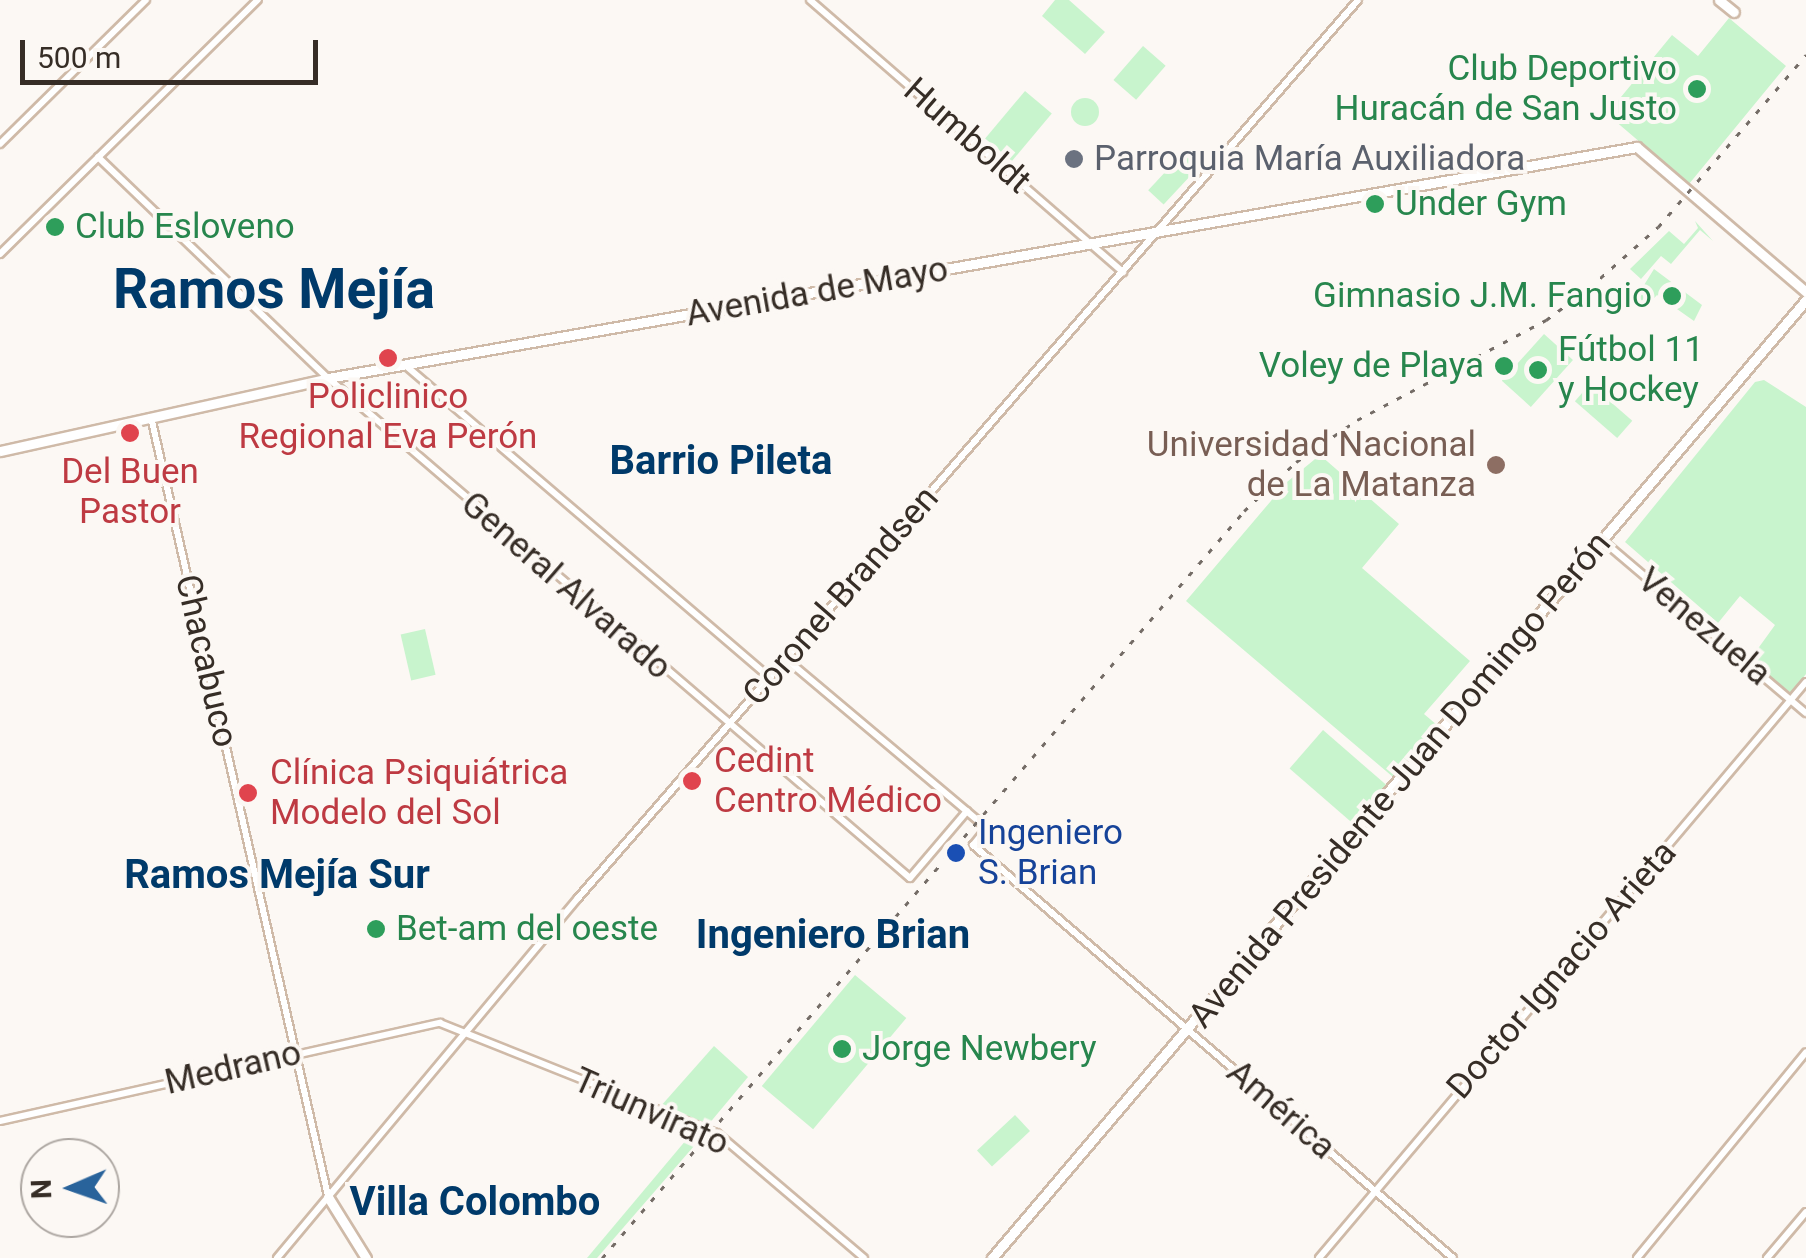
<!DOCTYPE html>
<html>
<head>
<meta charset="utf-8">
<style>
	body { margin:0 }
	#map { position:relative; width:1806px; height:1258px; overflow:hidden; background:#fcf8f4; font-family:Roboto,sans-serif }
	div>[style] { position:absolute }
	[style*='--x'] { left:calc(var(--x)*1px); top:calc(var(--y)*1px); width:calc(var(--w)*1px); rotate:calc(var(--a)*1deg) }
	.green>* { inset:0; background:#c8f4cd; transform-origin:0 0 }
	.round { border-radius:50% }
	.roads { filter:drop-shadow(2px 0 #cfbaa8) drop-shadow(-2px 0 #cfbaa8) drop-shadow(0 2px #cfbaa8) drop-shadow(0 -2px #cfbaa8) }
	.minor>* { height:6px; margin:-3px; padding:0 3px; transform-origin:3px; border-radius:3px; background:#fff }
	.major>* { height:9px; margin:-4.5px; padding:0 4.5px; transform-origin:4.5px; border-radius:4.5px; background:#fff }
	.rail>* { height:2.5px; margin-top:-1.25px; transform-origin:0; background:repeating-linear-gradient(90deg,#746c66 0 5px,transparent 0 15px) }
	.dots>* { width:28px; height:28px; translate:-50% -50%; box-sizing:border-box; border:5px solid #fcf8f4; border-radius:50% }
	span { translate:-50% -50%; white-space:nowrap; text-align:center; line-height:1.15; -webkit-text-stroke:8px #fcf8f4; paint-order:stroke }
	.leisure-label { font-size:35px; color:#27864d }
	.right { translate:-100% -50%; text-align:right }
	.left { translate:0 -50%; text-align:left }
	.street-label { font-size:35px; color:#362d26 }
	.worship-label { font-size:35px; color:#5b616d }
	.health-label { font-size:35px; color:#be3a42 }
	.education-label { font-size:35px; color:#785e54 }
	.transit-label { font-size:35px; color:#164399 }
	.quarter-label { font-size:40px; color:#003a6a; font-weight:700 }
	.town-label { font-size:55px; color:#003a6a; font-weight:700 }
	.north { position:absolute; left:20px; top:1138px; width:100px; height:100px; box-sizing:border-box; background:#fcf8f4; border:2px solid #ada7a2; border-radius:50%; rotate:268deg; font-size:28px; font-weight:700; line-height:40px; text-align:center; color:#362d26 }
	.north::after { content:''; display:block; margin:auto; width:35px; height:45px; background:#29639b; clip-path:polygon(50% 0,100% 100%,50% 72%,0 100%) }
	.scale { position:absolute; left:20px; top:40px; width:298px; height:45px; box-sizing:border-box; border:5px solid #362d26; border-top:0; padding-left:12px; font-size:30px; line-height:35px; white-space:nowrap; color:#362d26; -webkit-text-stroke:8px #fcf8f4; paint-order:stroke }
</style>
</head>
<body>
<div id="map">
	<div class="green">
		<i style="clip-path:polygon(1055px 0,1069px 0,1105px 32px,1085px 54px,1042px 16px)"></i>
		<i style="clip-path:polygon(1729px 18px,1786px 66px,1689px 184px,1607px 114px,1672px 35px,1698px 56px)"></i>
		<i style="left:1143px;top:46px;width:30px;height:45px;rotate:41deg"></i>
		<i style="left:1025px;top:91px;width:35px;height:62px;rotate:40deg"></i>
		<i class="round" style="left:1071px;top:98px;width:28px;height:28px"></i>
		<i style="left:1183px;top:153px;width:21px;height:51px;rotate:43deg"></i>
		<i style="clip-path:polygon(1695px 221px,1713px 241px,1700px 230px,1671px 264px,1661px 256px,1641px 279px,1630px 269px,1669px 231px,1684px 244px,1698px 228px)"></i>
		<i style="clip-path:polygon(1654px 269px,1702px 305px,1694px 321px,1657px 295px,1646px 307px,1636px 298px)"></i>
		<i style="left:1544px;top:334px;width:39px;height:63px;rotate:42deg"></i>
		<i style="clip-path:polygon(1764px 380px,1806px 407px,1806px 674px,1791px 693px,1749px 661px,1775px 625px,1740px 596px,1718px 623px,1625px 542px,1755px 382px)"></i>
		<i style="left:1590px;top:384px;width:56px;height:23px;rotate:41deg"></i>
		<i style="clip-path:polygon(1320px 455px,1399px 524px,1362px 568px,1470px 661px,1424px 714px,1437px 725px,1393px 777px,1186px 601px,1287px 482px)"></i>
		<i style="left:425px;top:629px;width:47px;height:25px;rotate:77deg"></i>
		<i style="left:1323px;top:730px;width:84px;height:51px;rotate:41deg"></i>
		<i style="left:855px;top:975px;width:67px;height:145px;rotate:40deg"></i>
		<i style="clip-path:polygon(714px 1046px,748px 1077px,708px 1125px,660px 1107px)"></i>
		<i style="left:1015px;top:1115px;width:22px;height:52px;rotate:47deg"></i>
		<i style="clip-path:polygon(697px 1127px,707px 1131px,597px 1258px,587px 1258px)"></i>
	</div>
	<div class="roads">
		<div class="minor">
			<i style="--x:810;--y:0;--w:415;--a:41"></i>
			<i style="--x:0;--y:144;--w:205;--a:-44.6"></i>
			<i style="--x:98;--y:157;--w:319;--a:43.9"></i>
			<i style="--x:328;--y:378;--w:767;--a:40.67"></i>
			<i style="--x:910;--y:878;--w:88;--a:-49.6"></i>
			<i style="--x:0;--y:254;--w:362;--a:-44.6"></i>
			<i style="--x:405;--y:365;--w:481;--a:40.6"></i>
			<i style="--x:151;--y:417;--w:799;--a:77.2"></i>
			<i style="--x:1603;--y:541;--w:266;--a:40.3"></i>
			<i style="--x:786;--y:659;--w:263;--a:40.1"></i>
			<i style="--x:987;--y:828;--w:22;--a:129"></i>
			<i style="--x:973;--y:845;--w:633;--a:40.71"></i>
			<i style="--x:0;--y:1121;--w:451;--a:-12.6"></i>
			<i style="--x:440;--y:1023;--w:298;--a:21.7"></i>
			<i style="--x:717;--y:1133;--w:193;--a:40.4"></i>
			<i style="--x:277;--y:1258;--w:469;--a:-50.1"></i>
			<i style="--x:578;--y:898;--w:1189;--a:-49.02"></i>
			<i style="--x:1319;--y:1258;--w:754;--a:-49.79"></i>
			<i style="--x:1637;--y:1258;--w:266;--a:-50.6"></i>
			<i style="--x:1767;--y:1258;--w:60;--a:-49.7"></i>
		</div>
		<div class="major">
			<i style="--x:1719;--y:0;--w:19;--a:39"></i>
			<i style="--x:0;--y:451;--w:336;--a:-12.5"></i>
			<i style="--x:328;--y:378;--w:1329;--a:-10.01"></i>
			<i style="--x:1637;--y:147;--w:223;--a:40.6"></i>
			<i style="--x:328;--y:1197;--w:72;--a:58.1"></i>
			<i style="--x:992;--y:1258;--w:1257;--a:-49.65"></i>
		</div>
	</div>
	<div class="rail">
		<i style="--x:602;--y:1258;--w:985;--a:-49.32"></i>
		<i style="--x:1244;--y:511;--w:71;--a:-43.3"></i>
		<i style="--x:1296;--y:462;--w:74;--a:-34.5"></i>
		<i style="--x:1357;--y:420;--w:214;--a:-27.9"></i>
		<i style="--x:1546;--y:320;--w:54;--a:-36.7"></i>
		<i style="--x:1589;--y:288;--w:92;--a:-41.5"></i>
		<i style="--x:1658;--y:227;--w:227;--a:-49.3"></i>
	</div>
	<div class="dots">
		<i style="left:1697px;top:89px;background:#2e9e5b"></i>
		<i style="left:1074px;top:159px;background:#6b7280"></i>
		<i style="left:1375px;top:204px;background:#2e9e5b"></i>
		<i style="left:55px;top:227px;background:#2e9e5b"></i>
		<i style="left:1672px;top:296px;background:#2e9e5b"></i>
		<i style="left:388px;top:358px;background:#e0444e"></i>
		<i style="left:1504px;top:366px;background:#2e9e5b"></i>
		<i style="left:1538px;top:370px;background:#2e9e5b"></i>
		<i style="left:130px;top:433px;background:#e0444e"></i>
		<i style="left:1496px;top:465px;background:#8d6e63"></i>
		<i style="left:692px;top:781px;background:#e0444e"></i>
		<i style="left:248px;top:793px;background:#e0444e"></i>
		<i style="left:956px;top:853px;background:#1a4fb4"></i>
		<i style="left:376px;top:929px;background:#2e9e5b"></i>
		<i style="left:842px;top:1049px;background:#2e9e5b"></i>
	</div>
	<div class="leisure-label">
		<span class="right" style="left:1677px;top:89px">Club Deportivo<br>Huracán de San Justo</span>
		<span class="left" style="left:1395px;top:204px">Under Gym</span>
		<span class="left" style="left:75px;top:227px">Club Esloveno</span>
		<span class="right" style="left:1652px;top:296px">Gimnasio J.M. Fangio</span>
		<span class="left" style="left:1558px;top:370px">Fútbol 11<br>y Hockey</span>
		<span class="right" style="left:1484px;top:366px">Voley de Playa</span>
		<span class="left" style="left:396px;top:929px">Bet-am del oeste</span>
		<span class="left" style="left:862px;top:1049px">Jorge Newbery</span>
	</div>
	<div class="street-label">
		<span style="left:967px;top:136px;rotate:41deg">Humboldt</span>
		<span style="left:817px;top:292px;rotate:-10deg">Avenida de Mayo</span>
		<span style="left:566px;top:586px;rotate:41deg">General Alvarado</span>
		<span style="left:841px;top:596px;rotate:-49deg">Coronel Brandsen</span>
		<span style="left:1704px;top:627px;rotate:40deg">Venezuela</span>
		<span style="left:206px;top:661px;rotate:77deg">Chacabuco</span>
		<span style="left:1400px;top:780px;rotate:-50deg">Avenida Presidente Juan Domingo Perón</span>
		<span style="left:1562px;top:970px;rotate:-49deg">Doctor Ignacio Arieta</span>
		<span style="left:233px;top:1068px;rotate:-13deg">Medrano</span>
		<span style="left:1281px;top:1110px;rotate:41deg">América</span>
		<span style="left:651px;top:1112px;rotate:24deg">Triunvirato</span>
	</div>
	<div class="worship-label">
		<span class="left" style="left:1094px;top:159px">Parroquia María Auxiliadora</span>
	</div>
	<div class="health-label">
		<span style="left:388px;top:417px">Policlinico<br>Regional Eva Perón</span>
		<span style="left:130px;top:492px">Del Buen<br>Pastor</span>
		<span class="left" style="left:714px;top:781px">Cedint<br>Centro Médico</span>
		<span class="left" style="left:270px;top:793px">Clínica Psiquiátrica<br>Modelo del Sol</span>
	</div>
	<div class="education-label">
		<span class="right" style="left:1476px;top:465px">Universidad Nacional<br>de La Matanza</span>
	</div>
	<div class="transit-label">
		<span class="left" style="left:978px;top:853px">Ingeniero<br>S. Brian</span>
	</div>
	<div class="quarter-label">
		<span style="left:721px;top:461px">Barrio Pileta</span>
		<span style="left:277px;top:875px">Ramos Mejía Sur</span>
		<span style="left:833px;top:935px">Ingeniero Brian</span>
		<span style="left:475px;top:1202px">Villa Colombo</span>
	</div>
	<div class="town-label">
		<span style="left:274px;top:290px">Ramos Mejía</span>
	</div>
	<div class="north">N</div>
	<div class="scale">500 m</div>
</div>
</body>
</html>
